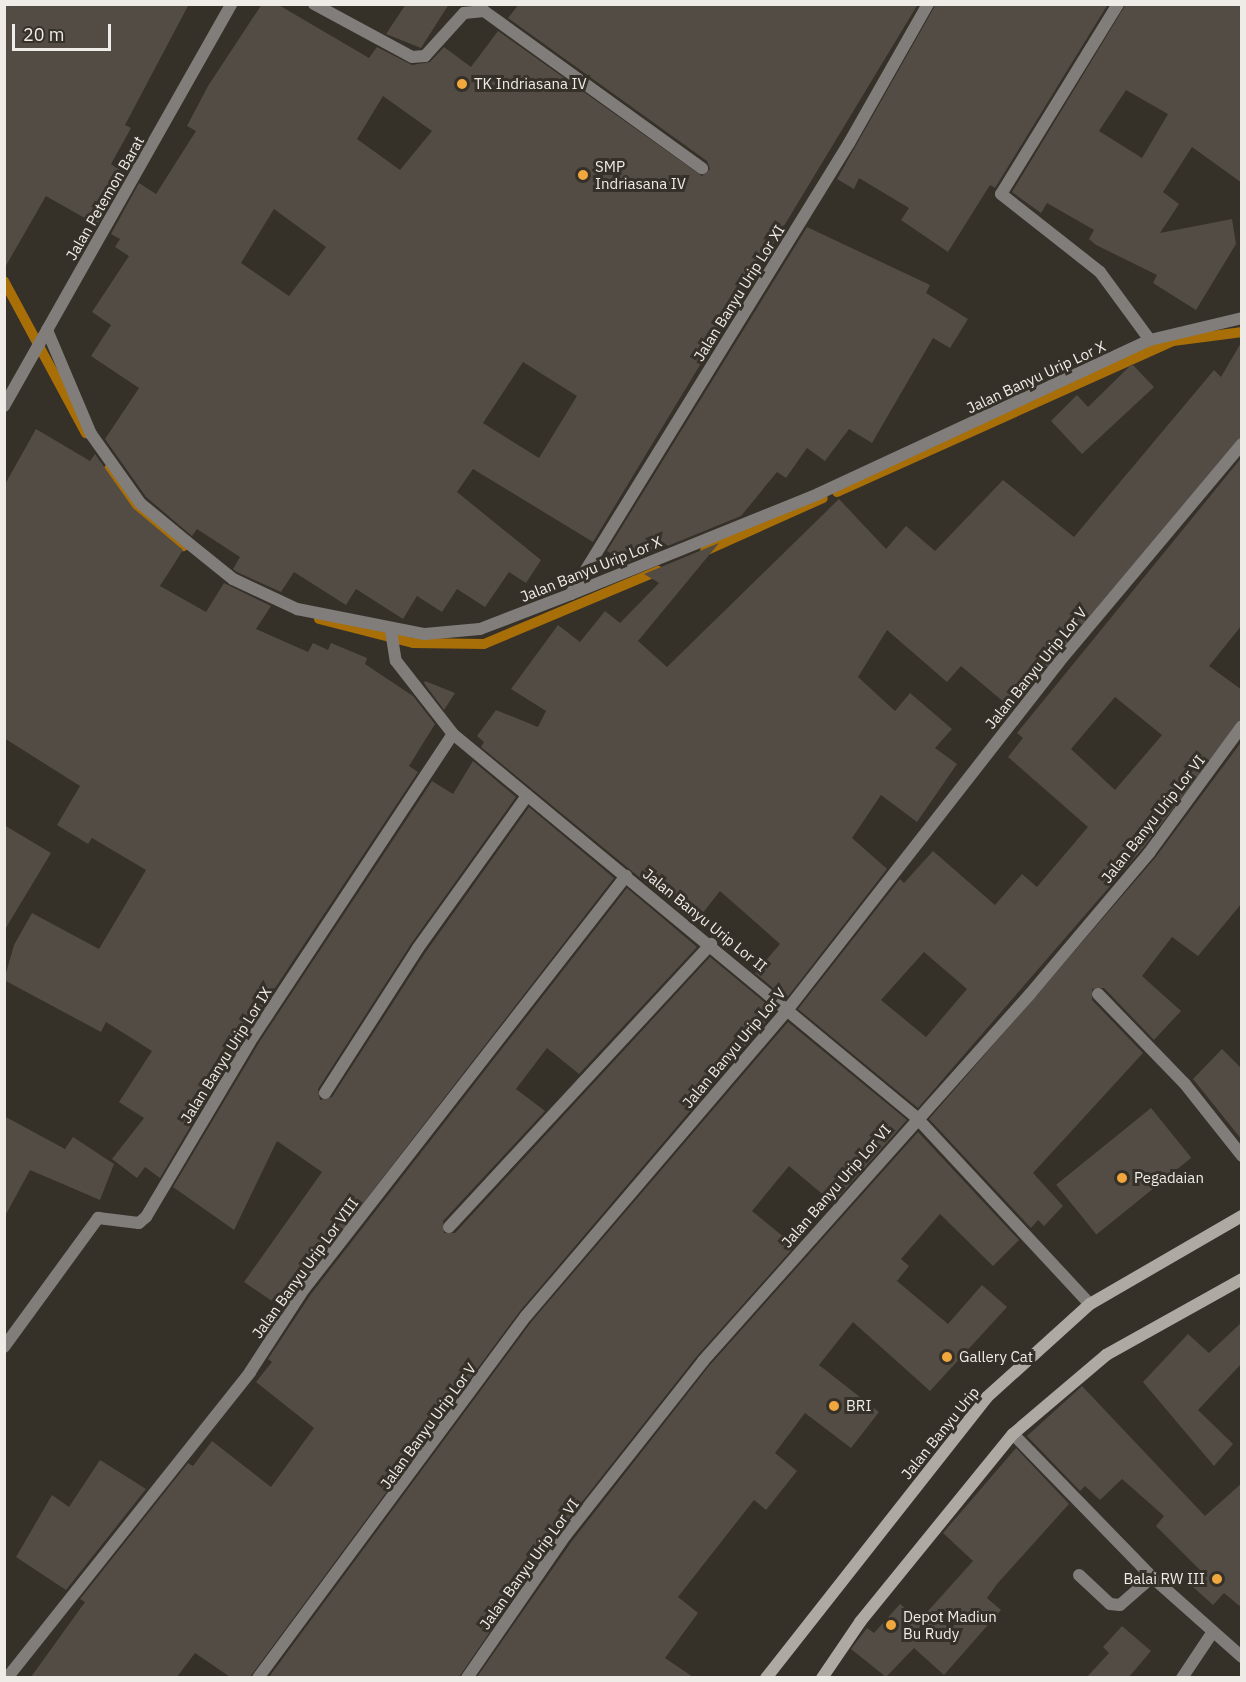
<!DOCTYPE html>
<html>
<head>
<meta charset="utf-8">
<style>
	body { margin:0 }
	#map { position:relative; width:1246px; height:1682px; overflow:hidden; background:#353028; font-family:"IBM Plex Sans",sans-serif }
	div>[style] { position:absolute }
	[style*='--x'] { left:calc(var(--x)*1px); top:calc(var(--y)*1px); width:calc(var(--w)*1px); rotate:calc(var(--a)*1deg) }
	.stream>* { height:10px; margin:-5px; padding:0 5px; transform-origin:5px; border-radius:5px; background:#a86e07 }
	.building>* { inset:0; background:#524c44; transform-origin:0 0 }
	.service>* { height:12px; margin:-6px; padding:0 6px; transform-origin:6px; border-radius:6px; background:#817d7a }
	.minor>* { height:12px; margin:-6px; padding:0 6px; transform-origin:6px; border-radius:6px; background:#817d7a }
	.secondary>* { height:12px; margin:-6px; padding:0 6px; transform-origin:6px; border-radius:6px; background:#aea9a3 }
	.dots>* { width:16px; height:16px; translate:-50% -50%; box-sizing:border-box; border:3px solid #353028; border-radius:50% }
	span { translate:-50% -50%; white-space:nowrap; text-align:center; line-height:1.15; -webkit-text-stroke:6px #353028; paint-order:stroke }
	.poi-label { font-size:15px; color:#efebe7 }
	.left { translate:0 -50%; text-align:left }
	.right { translate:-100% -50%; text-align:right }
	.street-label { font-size:15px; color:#efebe7 }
	.frame { position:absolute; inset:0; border:6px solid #efebe7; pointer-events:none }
	.scale { position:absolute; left:12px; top:24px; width:99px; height:27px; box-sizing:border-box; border:3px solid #efebe7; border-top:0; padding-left:8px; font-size:18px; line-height:21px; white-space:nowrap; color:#efebe7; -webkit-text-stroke:4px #353028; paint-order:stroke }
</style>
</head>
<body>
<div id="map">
	<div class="stream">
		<i style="--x:4;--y:281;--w:173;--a:61.7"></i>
		<i style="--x:109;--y:469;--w:48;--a:57"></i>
		<i style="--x:135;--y:509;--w:61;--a:37.6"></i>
		<i style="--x:837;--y:492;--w:368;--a:-24.2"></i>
		<i style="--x:1173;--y:341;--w:70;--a:-7.4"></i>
		<i style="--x:705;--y:551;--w:129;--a:-24.2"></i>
		<i style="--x:319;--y:619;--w:97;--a:14.3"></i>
		<i style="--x:413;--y:643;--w:71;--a:0.8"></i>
		<i style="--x:484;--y:644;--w:189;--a:-22.8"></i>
	</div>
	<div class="building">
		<i style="clip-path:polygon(4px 4px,189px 4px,125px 125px,131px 128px,111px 164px,126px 174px,97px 225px,46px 196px,4px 269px)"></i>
		<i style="clip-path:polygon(evenodd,262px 4px,277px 4px,369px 58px,377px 47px,412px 65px,430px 62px,444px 47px,471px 67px,498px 31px,702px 176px,710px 169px,707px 161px,508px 18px,519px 4px,918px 4px,593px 542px,473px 469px,457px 492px,541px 560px,526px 583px,509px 572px,485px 607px,457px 589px,442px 612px,417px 596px,403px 619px,356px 589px,346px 605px,294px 572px,281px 592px,237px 572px,233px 569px,240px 557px,197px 529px,192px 536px,146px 497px,105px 439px,139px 388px,91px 356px,111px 325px,92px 312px,129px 256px,115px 247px,120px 239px,111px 234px,139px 183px,156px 194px,196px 131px,187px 126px,208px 86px,262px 4px,383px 96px,432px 131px,400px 170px,357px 139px,383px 96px,262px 4px,274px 209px,326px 247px,289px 296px,241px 263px,274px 209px,262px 4px,523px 362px,577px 396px,539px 458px,483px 423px,523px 362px)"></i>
		<i style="clip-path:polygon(406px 4px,449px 4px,421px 48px,386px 34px)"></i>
		<i style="clip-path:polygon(936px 4px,1108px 4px,995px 188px,990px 185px,948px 252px,901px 220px,909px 208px,859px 178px,854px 189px,837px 179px)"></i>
		<i style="clip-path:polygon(evenodd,1126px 4px,1242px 4px,1242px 183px,1192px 147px,1163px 192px,1179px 204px,1160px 233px,1232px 219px,1236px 244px,1196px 310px,1153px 283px,1157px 275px,1096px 245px,1089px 239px,1094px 230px,1047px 203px,1041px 213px,1012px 192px,1126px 4px,1126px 90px,1168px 114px,1142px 158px,1099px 131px,1126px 90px)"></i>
		<i style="clip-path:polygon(807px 227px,930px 285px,926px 293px,968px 319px,950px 348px,933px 338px,872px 443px,849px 429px,825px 461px,807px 448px,786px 478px,777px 472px,741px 516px,626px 563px,607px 551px)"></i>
		<i style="clip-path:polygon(1242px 341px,1242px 436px,1012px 709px,961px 666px,947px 682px,887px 630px,858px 677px,895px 711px,910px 693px,952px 729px,935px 748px,957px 764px,917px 822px,881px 795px,852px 838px,887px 869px,786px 999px,755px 973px,780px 944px,720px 891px,695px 923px,481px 747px,484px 742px,477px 736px,496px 710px,538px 727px,546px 711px,511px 689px,558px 625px,580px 642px,605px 611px,620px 623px,659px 583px,644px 574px,719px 543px,638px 641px,667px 667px,839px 499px,886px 549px,906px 526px,935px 551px,1003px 480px,1074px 537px,1214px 370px,1221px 377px)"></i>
		<i style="clip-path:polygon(1132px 364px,1154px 387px,1082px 454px,1051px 421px,1077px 395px,1088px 407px)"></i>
		<i style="clip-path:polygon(36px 429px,90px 461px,95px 454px,133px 508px,183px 550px,160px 586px,206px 612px,224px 583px,271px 606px,256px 629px,308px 652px,313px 643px,328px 650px,331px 643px,367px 658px,365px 664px,413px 696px,435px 724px,409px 766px,418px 772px,246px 1032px,160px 1178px,145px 1167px,137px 1178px,112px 1159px,144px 1118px,119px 1102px,152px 1051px,106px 1022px,101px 1032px,4px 980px,14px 945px,32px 913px,99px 949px,146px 870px,92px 838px,88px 844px,57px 825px,80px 786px,4px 738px,4px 486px)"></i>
		<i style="clip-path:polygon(evenodd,1242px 457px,1242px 625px,1209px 666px,1242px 690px,1242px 718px,1143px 848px,918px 1108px,798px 1009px,900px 879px,904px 883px,933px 851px,995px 905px,1022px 874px,1037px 887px,1088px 827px,1008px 757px,1023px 738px,1017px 733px,1242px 457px,1115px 697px,1162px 735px,1115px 790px,1071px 749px,1115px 697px,1242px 457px,924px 952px,967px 989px,926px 1037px,881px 1000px,924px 952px)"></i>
		<i style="clip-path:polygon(425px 681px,455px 693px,444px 710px,424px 683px)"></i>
		<i style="clip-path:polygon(1242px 741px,1242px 903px,1198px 956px,1172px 937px,1142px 976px,1181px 1011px,1154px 1040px,1104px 988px,1092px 989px,1092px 1000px,1143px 1053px,1033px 1173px,1063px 1206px,1044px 1226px,1038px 1220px,1031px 1228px,929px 1119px,1155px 858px)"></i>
		<i style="clip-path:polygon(473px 761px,516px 797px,411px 944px,318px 1089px,320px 1100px,332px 1097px,425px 953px,529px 807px,614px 878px,282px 1308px,244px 1282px,322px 1172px,277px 1141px,234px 1230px,173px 1187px,260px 1041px,432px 781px,453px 794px)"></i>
		<i style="clip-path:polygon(4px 825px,51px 853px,4px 931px)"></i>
		<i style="clip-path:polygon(627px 888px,697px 947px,579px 1074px,547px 1048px,516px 1089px,545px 1111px,443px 1221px,444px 1233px,455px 1233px,710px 957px,775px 1011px,520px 1311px,250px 1677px,230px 1677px,195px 1653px,177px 1677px,31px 1677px,85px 1602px,80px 1599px,188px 1463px,193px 1466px,212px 1441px,271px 1487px,314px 1428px,256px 1382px,272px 1362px,268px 1359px,311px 1294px)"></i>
		<i style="clip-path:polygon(788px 1022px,907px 1120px,833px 1203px,789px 1166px,752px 1211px,795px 1246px,697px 1356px,559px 1531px,459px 1677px,269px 1677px,532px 1321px)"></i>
		<i style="clip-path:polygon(1222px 1049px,1242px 1069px,1242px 1140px,1193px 1079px)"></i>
		<i style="left:1151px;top:1108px;width:64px;height:122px;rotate:51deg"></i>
		<i style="clip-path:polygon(4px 1116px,65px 1149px,73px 1137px,114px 1164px,100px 1200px,30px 1170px,4px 1218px)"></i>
		<i style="clip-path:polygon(918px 1132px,1019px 1240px,993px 1266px,940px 1214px,901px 1259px,909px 1266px,897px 1281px,948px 1324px,982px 1285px,1007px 1307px,930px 1391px,853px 1322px,819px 1365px,879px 1412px,851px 1448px,805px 1413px,775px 1453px,797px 1471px,766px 1510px,754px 1500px,678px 1597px,698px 1613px,665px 1658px,693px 1677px,477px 1677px,572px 1541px,709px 1366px)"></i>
		<i style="clip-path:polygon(1242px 1322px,1242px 1363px,1198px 1410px,1233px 1444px,1214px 1466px,1143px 1382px,1188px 1334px,1209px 1353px)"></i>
		<i style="clip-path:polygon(1082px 1386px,1205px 1516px,1242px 1483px,1242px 1608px,1224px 1593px,1213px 1605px,1192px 1586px,1203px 1573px,1156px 1526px,1164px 1516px,1122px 1479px,1100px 1500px,1085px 1486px,1080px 1491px,1027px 1436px)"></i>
		<i style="clip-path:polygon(1016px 1448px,1069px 1504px,997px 1584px,987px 1598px,1001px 1610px,944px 1675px,914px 1648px,886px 1677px,851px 1649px,867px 1628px,874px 1633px,900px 1604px,919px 1621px,973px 1561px,943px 1533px)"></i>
		<i style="clip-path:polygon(100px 1460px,146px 1489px,66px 1590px,16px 1557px,52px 1495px,69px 1507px)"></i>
		<i style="clip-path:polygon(1122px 1626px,1151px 1651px,1129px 1677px,1087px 1677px,1109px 1653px,1103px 1647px)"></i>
	</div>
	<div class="service">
		<i style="--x:1079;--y:1575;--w:42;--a:43.1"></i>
		<i style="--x:1110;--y:1604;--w:10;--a:6"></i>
		<i style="--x:1120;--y:1605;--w:43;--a:-41.2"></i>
	</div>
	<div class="minor">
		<i style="--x:314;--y:4;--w:111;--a:28.4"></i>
		<i style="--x:412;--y:57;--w:13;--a:-4"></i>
		<i style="--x:425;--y:56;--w:58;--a:-47.8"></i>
		<i style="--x:464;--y:13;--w:20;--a:-6"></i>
		<i style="--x:484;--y:11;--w:269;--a:35.8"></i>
		<i style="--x:1118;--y:4;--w:223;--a:121.6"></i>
		<i style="--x:1001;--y:194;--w:126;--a:38.2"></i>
		<i style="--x:1100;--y:272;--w:84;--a:53.7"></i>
		<i style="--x:47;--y:330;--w:113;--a:67.1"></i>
		<i style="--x:91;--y:434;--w:85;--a:54.6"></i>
		<i style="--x:140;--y:503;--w:61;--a:39.7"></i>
		<i style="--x:187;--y:542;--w:59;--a:38.8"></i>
		<i style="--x:233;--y:579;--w:71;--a:25.1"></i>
		<i style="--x:297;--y:609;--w:130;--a:11.1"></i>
		<i style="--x:425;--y:634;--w:55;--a:-5.2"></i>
		<i style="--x:480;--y:629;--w:97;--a:-21"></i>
		<i style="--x:571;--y:594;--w:266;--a:-22"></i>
		<i style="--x:818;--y:494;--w:366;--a:-24.9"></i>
		<i style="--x:1150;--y:340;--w:95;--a:-13.4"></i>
		<i style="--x:4;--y:406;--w:462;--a:-60.5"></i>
		<i style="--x:571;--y:594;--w:530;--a:-58.35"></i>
		<i style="--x:849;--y:143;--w:160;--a:-60.4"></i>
		<i style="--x:391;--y:631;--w:30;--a:81"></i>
		<i style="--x:396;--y:661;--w:93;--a:52"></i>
		<i style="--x:453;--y:734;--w:601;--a:39.6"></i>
		<i style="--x:916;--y:1117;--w:255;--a:47.1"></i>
		<i style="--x:1098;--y:994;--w:125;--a:46"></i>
		<i style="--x:1185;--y:1084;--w:92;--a:51.6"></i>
		<i style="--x:325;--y:1093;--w:172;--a:-57.3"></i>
		<i style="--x:418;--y:948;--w:186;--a:-54.4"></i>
		<i style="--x:449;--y:1227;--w:386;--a:-47.2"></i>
		<i style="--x:4;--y:1347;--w:160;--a:-53.9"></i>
		<i style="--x:98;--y:1218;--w:41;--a:7"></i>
		<i style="--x:139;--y:1223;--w:9;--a:-41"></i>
		<i style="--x:146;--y:1217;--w:209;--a:-59.3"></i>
		<i style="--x:253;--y:1037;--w:363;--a:-56.6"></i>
		<i style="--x:1013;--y:1434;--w:199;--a:45.8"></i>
		<i style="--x:1152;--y:1577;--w:120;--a:41.6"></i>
		<i style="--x:7;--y:1678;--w:391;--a:-51.5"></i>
		<i style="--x:250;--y:1372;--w:99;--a:-57"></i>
		<i style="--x:304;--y:1289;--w:524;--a:-52.06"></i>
		<i style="--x:258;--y:1678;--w:450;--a:-53.5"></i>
		<i style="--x:526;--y:1316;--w:404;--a:-49.5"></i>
		<i style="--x:788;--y:1009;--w:440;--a:-52"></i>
		<i style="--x:1059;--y:662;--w:285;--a:-50"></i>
		<i style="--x:467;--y:1678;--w:173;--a:-55.4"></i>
		<i style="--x:565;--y:1536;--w:223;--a:-51.7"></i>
		<i style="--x:703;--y:1361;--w:492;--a:-48.3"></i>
		<i style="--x:1030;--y:994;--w:185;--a:-49.8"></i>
		<i style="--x:1149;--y:853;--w:157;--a:-53.8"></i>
		<i style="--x:1182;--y:1678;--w:54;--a:-56.3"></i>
	</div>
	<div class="secondary">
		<i style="--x:766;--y:1678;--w:357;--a:-51.8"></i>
		<i style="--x:987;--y:1397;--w:139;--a:-42.1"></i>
		<i style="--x:1090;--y:1304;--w:176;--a:-30.1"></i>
		<i style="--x:822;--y:1678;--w:68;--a:-55.8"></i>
		<i style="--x:860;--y:1622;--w:242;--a:-50.9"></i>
		<i style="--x:1013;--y:1434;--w:122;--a:-40.3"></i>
		<i style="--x:1106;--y:1355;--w:156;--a:-29.2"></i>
	</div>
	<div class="dots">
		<i style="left:462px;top:84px;background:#efa73e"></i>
		<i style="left:583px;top:175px;background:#efa73e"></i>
		<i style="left:1122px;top:1178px;background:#efa73e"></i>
		<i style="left:947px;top:1357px;background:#efa73e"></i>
		<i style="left:834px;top:1406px;background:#efa73e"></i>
		<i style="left:1217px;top:1579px;background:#efa73e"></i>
		<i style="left:891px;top:1625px;background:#efa73e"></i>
	</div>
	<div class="poi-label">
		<span class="left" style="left:474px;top:84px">TK Indriasana IV</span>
		<span class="left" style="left:595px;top:175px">SMP<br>Indriasana IV</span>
		<span class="left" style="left:1134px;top:1178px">Pegadaian</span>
		<span class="left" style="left:959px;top:1357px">Gallery Cat</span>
		<span class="left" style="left:846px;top:1406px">BRI</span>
		<span class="right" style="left:1205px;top:1579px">Balai RW III</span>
		<span class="left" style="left:903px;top:1625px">Depot Madiun<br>Bu Rudy</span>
	</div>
	<div class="street-label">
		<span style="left:105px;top:198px;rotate:-60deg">Jalan Petemon Barat</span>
		<span style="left:739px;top:293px;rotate:-58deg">Jalan Banyu Urip Lor XI</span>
		<span style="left:1036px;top:377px;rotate:-25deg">Jalan Banyu Urip Lor X</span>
		<span style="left:591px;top:569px;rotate:-22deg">Jalan Banyu Urip Lor X</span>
		<span style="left:1036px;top:668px;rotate:-51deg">Jalan Banyu Urip Lor V</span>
		<span style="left:1153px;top:819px;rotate:-52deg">Jalan Banyu Urip Lor VI</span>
		<span style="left:705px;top:920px;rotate:39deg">Jalan Banyu Urip Lor II</span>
		<span style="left:734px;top:1048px;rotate:-50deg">Jalan Banyu Urip Lor V</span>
		<span style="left:226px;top:1055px;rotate:-58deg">Jalan Banyu Urip Lor IX</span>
		<span style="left:836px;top:1186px;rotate:-49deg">Jalan Banyu Urip Lor VI</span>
		<span style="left:305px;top:1268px;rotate:-54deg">Jalan Banyu Urip Lor VIII</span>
		<span style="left:428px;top:1426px;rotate:-54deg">Jalan Banyu Urip Lor V</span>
		<span style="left:940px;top:1433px;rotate:-51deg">Jalan Banyu Urip</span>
		<span style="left:529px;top:1564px;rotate:-54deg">Jalan Banyu Urip Lor VI</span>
	</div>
	<div class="frame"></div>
	<div class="scale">20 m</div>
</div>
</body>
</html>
